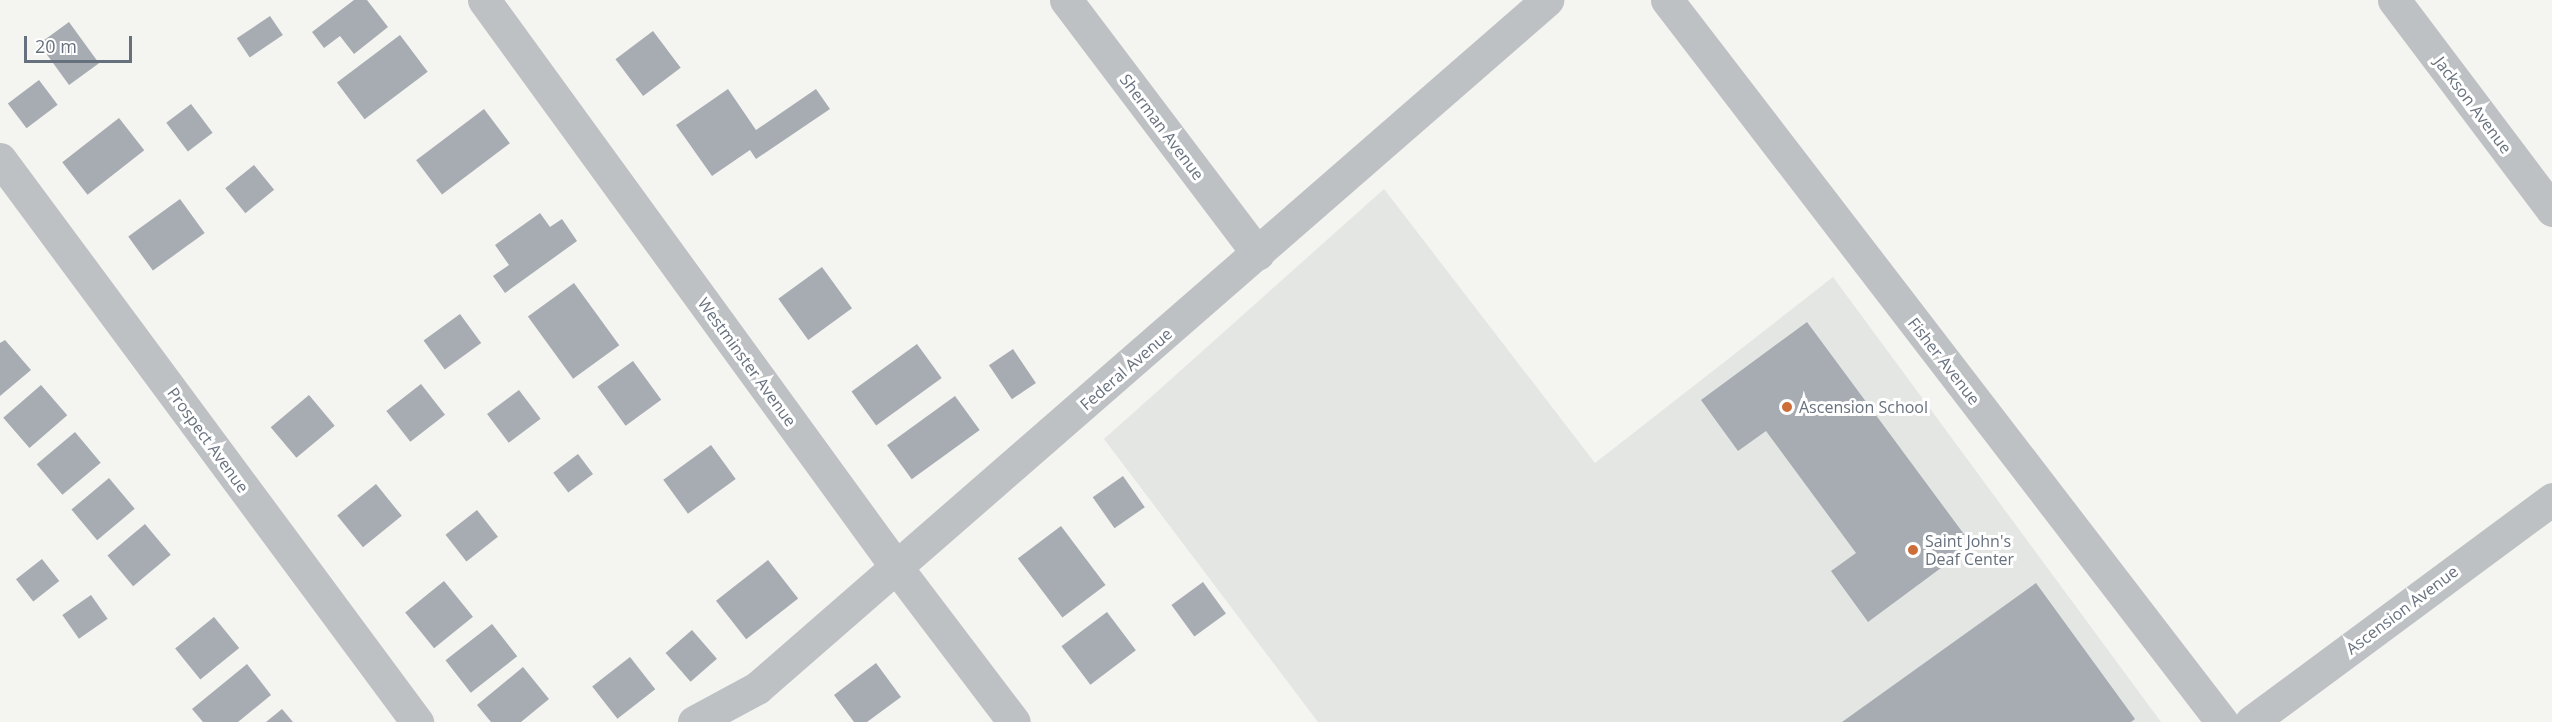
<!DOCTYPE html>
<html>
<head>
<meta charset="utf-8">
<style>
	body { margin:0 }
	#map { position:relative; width:2552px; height:722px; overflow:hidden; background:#f4f4f1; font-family:"Open Sans",sans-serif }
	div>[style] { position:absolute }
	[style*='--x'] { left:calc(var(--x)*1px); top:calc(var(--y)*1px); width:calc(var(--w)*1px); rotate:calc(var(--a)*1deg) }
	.built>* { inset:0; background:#e4e6e4 }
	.building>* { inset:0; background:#a7acb2; transform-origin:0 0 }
	.street>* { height:33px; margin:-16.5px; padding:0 16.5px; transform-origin:16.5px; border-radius:16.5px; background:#bec1c4 }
	.dots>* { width:16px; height:16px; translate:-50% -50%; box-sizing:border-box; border:3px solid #fff; border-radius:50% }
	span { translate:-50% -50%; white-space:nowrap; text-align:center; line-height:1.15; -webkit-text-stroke:6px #fff; paint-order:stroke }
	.street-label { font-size:16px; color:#67717e }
	.poi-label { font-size:16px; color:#67717e }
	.left { translate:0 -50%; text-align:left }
	.scale { position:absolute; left:24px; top:36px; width:108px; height:27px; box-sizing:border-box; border:3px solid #67717e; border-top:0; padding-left:8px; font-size:18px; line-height:21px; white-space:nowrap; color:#67717e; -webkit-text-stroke:4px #fff; paint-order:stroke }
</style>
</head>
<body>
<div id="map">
	<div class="built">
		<i style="clip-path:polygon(1384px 189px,1595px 463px,1833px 277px,2161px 722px,1318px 722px,1104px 439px)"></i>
	</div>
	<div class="building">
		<i style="clip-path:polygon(354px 0,367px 0,388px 27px,354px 54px,340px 36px,324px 48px,312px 32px)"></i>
		<i style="left:270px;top:16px;width:23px;height:40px;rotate:56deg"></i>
		<i style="left:69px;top:22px;width:51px;height:37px;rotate:54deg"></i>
		<i style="left:653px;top:31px;width:46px;height:47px;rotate:53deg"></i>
		<i style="left:400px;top:35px;width:46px;height:79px;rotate:53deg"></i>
		<i style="left:39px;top:80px;width:31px;height:39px;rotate:53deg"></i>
		<i style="clip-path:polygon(728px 89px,756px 130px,816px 89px,830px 109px,756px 159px,750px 150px,712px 176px,676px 125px)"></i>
		<i style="left:191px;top:104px;width:36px;height:31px;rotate:53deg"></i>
		<i style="left:484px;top:109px;width:43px;height:85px;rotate:53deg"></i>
		<i style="left:119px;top:118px;width:41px;height:72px;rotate:52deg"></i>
		<i style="left:254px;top:165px;width:32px;height:37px;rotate:51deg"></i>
		<i style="left:180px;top:199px;width:42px;height:64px;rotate:54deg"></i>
		<i style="clip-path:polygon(540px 213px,550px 227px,562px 219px,577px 241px,505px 293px,493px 276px,509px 265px,495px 245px)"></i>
		<i style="left:822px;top:267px;width:51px;height:54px;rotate:54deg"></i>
		<i style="left:574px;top:283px;width:77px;height:57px;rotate:54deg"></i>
		<i style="left:460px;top:314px;width:36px;height:45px;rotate:54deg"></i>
		<i style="clip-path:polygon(1807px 322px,1972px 545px,1868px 622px,1831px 571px,1856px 553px,1766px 431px,1738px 451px,1701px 400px)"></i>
		<i style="clip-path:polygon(5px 340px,31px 370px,0 396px,0 343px)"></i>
		<i style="left:917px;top:344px;width:42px;height:81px;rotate:54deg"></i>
		<i style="left:1013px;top:349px;width:41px;height:29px;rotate:56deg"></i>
		<i style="left:633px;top:361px;width:48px;height:44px;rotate:54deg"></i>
		<i style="left:421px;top:384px;width:39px;height:44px;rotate:52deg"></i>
		<i style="left:41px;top:385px;width:40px;height:50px;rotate:49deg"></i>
		<i style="left:519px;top:390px;width:36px;height:40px;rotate:53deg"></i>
		<i style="left:309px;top:395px;width:40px;height:50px;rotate:50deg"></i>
		<i style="left:955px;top:396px;width:42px;height:84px;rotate:54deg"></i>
		<i style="left:75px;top:432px;width:40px;height:50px;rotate:50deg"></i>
		<i style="left:711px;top:445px;width:42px;height:59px;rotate:54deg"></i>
		<i style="left:578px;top:454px;width:25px;height:31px;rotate:53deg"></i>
		<i style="left:1123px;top:476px;width:38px;height:37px;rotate:55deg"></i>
		<i style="left:109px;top:478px;width:40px;height:49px;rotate:50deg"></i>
		<i style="left:376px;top:484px;width:41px;height:50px;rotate:51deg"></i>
		<i style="left:477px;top:510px;width:34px;height:40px;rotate:52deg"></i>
		<i style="left:145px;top:524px;width:40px;height:49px;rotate:50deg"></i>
		<i style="left:1061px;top:526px;width:74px;height:54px;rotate:53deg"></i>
		<i style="left:42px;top:559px;width:28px;height:33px;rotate:52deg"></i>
		<i style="left:768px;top:560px;width:49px;height:66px;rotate:52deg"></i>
		<i style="left:444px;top:581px;width:46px;height:50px;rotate:51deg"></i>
		<i style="left:1203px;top:582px;width:39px;height:39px;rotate:54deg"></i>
		<i style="clip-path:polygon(2036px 583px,2135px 719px,2131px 722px,1842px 722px)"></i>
		<i style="left:91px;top:595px;width:29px;height:35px;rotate:55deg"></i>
		<i style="left:1107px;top:612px;width:48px;height:57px;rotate:53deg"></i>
		<i style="left:214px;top:617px;width:40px;height:50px;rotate:51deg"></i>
		<i style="left:492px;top:624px;width:41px;height:59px;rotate:52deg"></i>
		<i style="left:692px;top:630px;width:38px;height:35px;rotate:49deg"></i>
		<i style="left:630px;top:657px;width:41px;height:48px;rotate:52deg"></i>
		<i style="clip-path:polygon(876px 663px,901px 697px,867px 722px,854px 722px,834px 695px)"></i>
		<i style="clip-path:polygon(247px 664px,271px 695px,238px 722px,203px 722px,192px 709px)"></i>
		<i style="clip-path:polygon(523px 667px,549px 699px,521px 722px,491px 722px,477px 705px)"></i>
		<i style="clip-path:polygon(282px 709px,293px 722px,266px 722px)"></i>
	</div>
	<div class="street">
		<i style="--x:484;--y:0;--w:702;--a:53.98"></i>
		<i style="--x:897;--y:568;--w:193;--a:52.8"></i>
		<i style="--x:1066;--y:0;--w:318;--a:52.9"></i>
		<i style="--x:1667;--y:0;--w:911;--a:52.45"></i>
		<i style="--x:2394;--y:0;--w:263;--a:53"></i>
		<i style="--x:0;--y:159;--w:701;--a:53.47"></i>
		<i style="--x:694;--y:722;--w:72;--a:-28.4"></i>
		<i style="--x:757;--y:688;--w:1048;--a:-41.05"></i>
		<i style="--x:2251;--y:722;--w:375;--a:-36.5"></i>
	</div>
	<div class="dots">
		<i style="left:1787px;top:407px;background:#cd6d38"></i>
		<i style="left:1913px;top:550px;background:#cd6d38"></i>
	</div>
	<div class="street-label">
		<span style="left:2473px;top:105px;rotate:53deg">Jackson Avenue</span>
		<span style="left:1162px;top:127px;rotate:53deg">Sherman Avenue</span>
		<span style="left:1944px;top:361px;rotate:52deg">Fisher Avenue</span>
		<span style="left:747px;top:362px;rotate:54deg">Westminster Avenue</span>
		<span style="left:1126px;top:369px;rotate:-41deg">Federal Avenue</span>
		<span style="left:208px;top:440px;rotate:54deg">Prospect Avenue</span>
		<span style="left:2402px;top:610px;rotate:-37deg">Ascension Avenue</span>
	</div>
	<div class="poi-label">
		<span class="left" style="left:1799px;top:407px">Ascension School</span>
		<span class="left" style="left:1925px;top:550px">Saint John's<br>Deaf Center</span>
	</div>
	<div class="scale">20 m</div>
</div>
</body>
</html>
